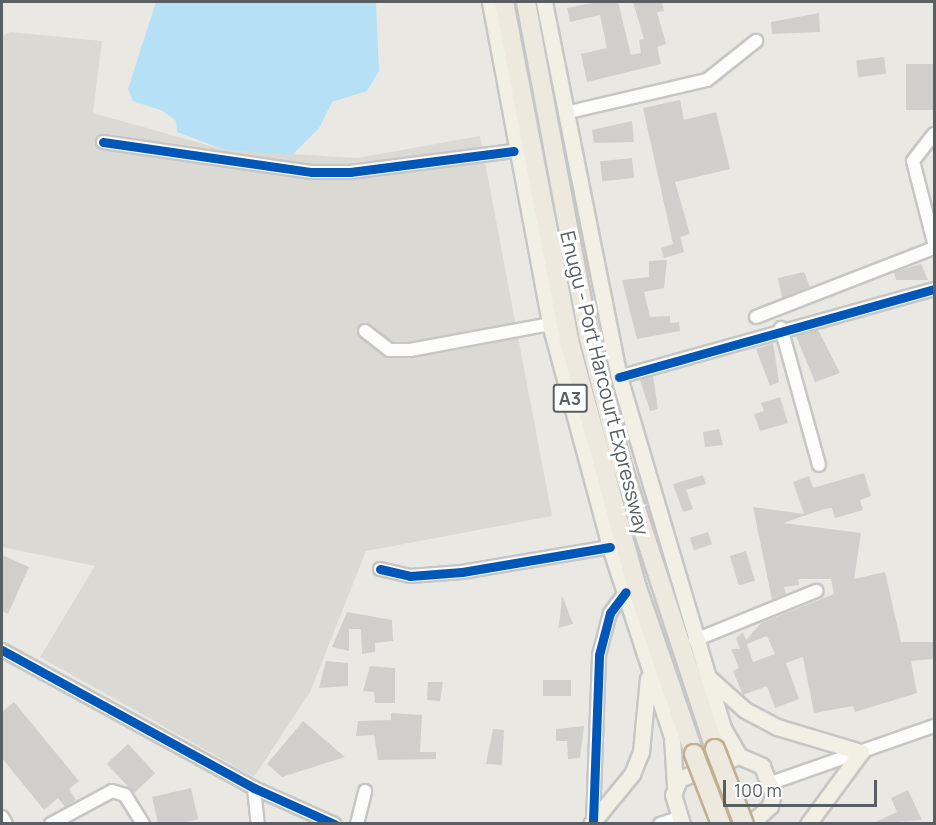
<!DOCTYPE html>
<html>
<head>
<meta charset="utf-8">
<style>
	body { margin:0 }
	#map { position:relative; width:936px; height:825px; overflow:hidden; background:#eae8e2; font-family:Manrope,sans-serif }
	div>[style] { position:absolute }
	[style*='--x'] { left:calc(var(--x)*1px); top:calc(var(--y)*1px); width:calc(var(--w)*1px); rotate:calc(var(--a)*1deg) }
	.industrial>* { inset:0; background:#dbd9d3 }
	.water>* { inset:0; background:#b5e0f6 }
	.building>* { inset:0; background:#d1cfcc; transform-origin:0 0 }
	.roads { filter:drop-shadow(2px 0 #c6c6c5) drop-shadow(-2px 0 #c6c6c5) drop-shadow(0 2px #c6c6c5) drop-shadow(0 -2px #c6c6c5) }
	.minor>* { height:12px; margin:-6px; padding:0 6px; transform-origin:6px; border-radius:6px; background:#fcfcfb }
	.major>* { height:15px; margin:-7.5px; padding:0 7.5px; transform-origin:7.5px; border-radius:7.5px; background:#f2efe5 }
	.highway>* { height:18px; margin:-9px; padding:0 9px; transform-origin:9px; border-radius:9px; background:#eee9df }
	.bridges { filter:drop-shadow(2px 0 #c1af90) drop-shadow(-2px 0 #c1af90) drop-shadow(0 2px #c1af90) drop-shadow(0 -2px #c1af90) }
	.highway-bridge>* { height:18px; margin:-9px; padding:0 9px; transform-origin:9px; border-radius:9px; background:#eee9df }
	.cycleway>* { height:9px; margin:-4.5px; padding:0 4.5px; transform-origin:4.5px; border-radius:4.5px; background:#0057b8 }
	span { translate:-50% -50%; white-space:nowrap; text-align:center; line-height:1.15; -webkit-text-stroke:6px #fff; paint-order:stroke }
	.shield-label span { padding:2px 4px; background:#fff; border:2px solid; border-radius:4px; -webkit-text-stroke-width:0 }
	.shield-label { font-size:18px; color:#595e63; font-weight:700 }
	.street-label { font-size:20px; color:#595e63 }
	.frame { position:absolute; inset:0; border:3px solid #595e63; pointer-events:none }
	.scale { position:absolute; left:723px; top:780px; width:154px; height:27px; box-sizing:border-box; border:3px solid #595e63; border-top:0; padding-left:8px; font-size:18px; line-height:21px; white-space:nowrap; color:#595e63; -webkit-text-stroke:4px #fff; paint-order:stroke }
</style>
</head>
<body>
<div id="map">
	<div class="industrial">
		<i style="clip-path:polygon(10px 32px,102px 41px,93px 113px,225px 150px,357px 158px,480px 136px,552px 516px,366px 551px,310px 692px,254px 777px,40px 657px,95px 566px,2px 547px,2px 36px)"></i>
	</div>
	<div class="water">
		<i style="clip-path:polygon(156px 2px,376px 2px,379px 71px,367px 91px,332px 102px,319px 128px,292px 155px,225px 150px,177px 132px,176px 121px,163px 111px,133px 101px,128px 89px)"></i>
	</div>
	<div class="building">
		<i style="clip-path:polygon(597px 2px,618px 2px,631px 55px,641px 53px,639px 40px,644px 39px,633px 2px,662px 2px,664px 11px,657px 12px,666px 44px,657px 47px,661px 64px,587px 82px,581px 54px,607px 48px,600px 15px,570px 22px,567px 8px)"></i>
		<i style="clip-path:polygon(819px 13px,820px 32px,772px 34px,771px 22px)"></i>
		<i style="left:884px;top:57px;width:17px;height:28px;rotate:83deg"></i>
		<i style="left:934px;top:64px;width:46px;height:28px;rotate:90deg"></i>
		<i style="clip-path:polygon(680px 100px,684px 120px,716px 112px,730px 169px,675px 182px,690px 234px,680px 237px,684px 252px,664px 258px,661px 248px,673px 244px,643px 108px)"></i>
		<i style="clip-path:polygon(632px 121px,634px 142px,594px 143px,592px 130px)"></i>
		<i style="left:632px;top:158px;width:20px;height:32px;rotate:84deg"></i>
		<i style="clip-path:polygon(667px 260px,664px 288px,644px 292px,650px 317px,670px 316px,670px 323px,679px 322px,680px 331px,637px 339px,622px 280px,649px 277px,649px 261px)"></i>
		<i style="clip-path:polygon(921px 264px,928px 280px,896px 280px,894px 272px)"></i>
		<i style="clip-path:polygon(804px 272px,810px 287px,782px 298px,778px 278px)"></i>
		<i style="clip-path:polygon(818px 330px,840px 373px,815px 382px,796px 336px)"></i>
		<i style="clip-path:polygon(773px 343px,779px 382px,770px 386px,756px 349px)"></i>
		<i style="clip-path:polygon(653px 376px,658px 409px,650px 411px,640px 380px)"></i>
		<i style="clip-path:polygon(780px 397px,788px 423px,760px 431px,754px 414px,764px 411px,761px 403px)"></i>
		<i style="clip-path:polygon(719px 429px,723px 445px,705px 447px,703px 432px)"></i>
		<i style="clip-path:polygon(evenodd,864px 473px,871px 496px,860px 500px,863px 510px,835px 518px,832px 508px,824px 509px,783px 523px,861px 533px,854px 579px,885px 572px,901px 642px,934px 642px,934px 659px,911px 661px,917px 693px,855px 712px,853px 706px,814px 713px,803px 657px,786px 663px,799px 699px,775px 708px,767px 686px,743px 695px,733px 671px,739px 668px,731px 649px,740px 649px,736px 638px,743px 632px,746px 640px,761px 623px,834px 594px,831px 579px,798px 579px,799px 585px,784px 587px,786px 594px,772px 600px,753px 507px,804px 514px,793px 482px,809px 476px,813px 488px,864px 473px,767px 636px,775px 654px,753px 662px,747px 644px,767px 636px)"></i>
		<i style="clip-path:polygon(703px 475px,706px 484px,686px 490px,693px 509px,683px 512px,673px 484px)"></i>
		<i style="left:708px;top:532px;width:13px;height:19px;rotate:72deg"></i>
		<i style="left:746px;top:551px;width:31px;height:17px;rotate:73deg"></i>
		<i style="clip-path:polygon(2px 555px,29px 567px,8px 614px,2px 611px)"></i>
		<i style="clip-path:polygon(562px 595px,573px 624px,558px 628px,560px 618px)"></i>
		<i style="clip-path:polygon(347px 612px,392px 620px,393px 641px,375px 643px,375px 652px,362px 654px,361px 629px,349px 629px,349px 651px,332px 647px)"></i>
		<i style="clip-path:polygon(326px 661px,348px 663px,348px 686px,319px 688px)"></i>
		<i style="clip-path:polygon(370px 666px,395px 668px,395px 703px,375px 703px,374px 692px,363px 691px)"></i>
		<i style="left:543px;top:680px;width:28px;height:16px"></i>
		<i style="clip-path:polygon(428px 682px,443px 682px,440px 701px,427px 700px)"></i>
		<i style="clip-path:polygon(14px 702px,79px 781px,69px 789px,76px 800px,65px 807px,58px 798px,44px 810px,2px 758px,2px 712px)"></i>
		<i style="clip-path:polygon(391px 713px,422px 715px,420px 752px,436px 752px,436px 759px,378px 760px,374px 735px,356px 736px,358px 721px,391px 720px)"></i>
		<i style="clip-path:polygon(303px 721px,345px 757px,282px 777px,267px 764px)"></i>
		<i style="clip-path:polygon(584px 726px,580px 758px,568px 759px,567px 741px,556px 741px,556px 729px)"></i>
		<i style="clip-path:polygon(493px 729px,504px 730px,502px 765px,486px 764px)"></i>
		<i style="left:128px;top:744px;width:40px;height:29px;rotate:47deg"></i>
		<i style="left:191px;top:788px;width:32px;height:40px;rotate:77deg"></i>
		<i style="clip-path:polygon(908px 790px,922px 820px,871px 824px,897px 812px,891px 798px)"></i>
	</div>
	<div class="roads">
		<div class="minor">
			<i style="--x:565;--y:113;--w:146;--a:-13.1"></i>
			<i style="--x:707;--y:80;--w:63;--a:-38.5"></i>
			<i style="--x:934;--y:134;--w:34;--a:128"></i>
			<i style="--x:913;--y:161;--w:85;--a:75.6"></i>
			<i style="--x:103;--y:142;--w:211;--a:8.2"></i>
			<i style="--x:312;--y:172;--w:38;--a:0"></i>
			<i style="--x:350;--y:172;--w:165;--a:-7.3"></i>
			<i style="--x:756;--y:317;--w:191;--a:-21.2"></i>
			<i style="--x:781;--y:328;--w:142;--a:74.5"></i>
			<i style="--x:365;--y:331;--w:31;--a:38"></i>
			<i style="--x:389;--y:350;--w:21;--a:0"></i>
			<i style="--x:410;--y:350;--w:142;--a:-10.5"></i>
			<i style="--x:619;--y:377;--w:327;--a:-15.6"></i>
			<i style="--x:380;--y:569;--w:31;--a:13"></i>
			<i style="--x:410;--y:576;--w:52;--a:-4.4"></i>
			<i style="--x:462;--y:572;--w:150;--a:-9.6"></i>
			<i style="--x:695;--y:640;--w:131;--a:-22"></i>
			<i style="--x:2;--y:650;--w:287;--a:28.7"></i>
			<i style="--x:254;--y:788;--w:88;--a:24.2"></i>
			<i style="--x:771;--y:783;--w:173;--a:-19.3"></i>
			<i style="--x:254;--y:788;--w:36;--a:84"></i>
			<i style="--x:2;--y:817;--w:8;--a:60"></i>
			<i style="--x:593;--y:821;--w:166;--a:-87.9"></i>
			<i style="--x:599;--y:655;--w:43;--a:-75.3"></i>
			<i style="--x:610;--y:613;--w:26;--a:-53"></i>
			<i style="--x:51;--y:824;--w:69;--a:-28.4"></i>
			<i style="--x:112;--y:791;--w:14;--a:17"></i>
			<i style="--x:125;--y:795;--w:34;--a:58"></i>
			<i style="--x:357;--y:824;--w:34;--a:-76"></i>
			<i style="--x:660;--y:824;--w:19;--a:-18"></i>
		</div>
		<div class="major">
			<i style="--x:490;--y:2;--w:328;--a:79.4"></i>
			<i style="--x:550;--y:324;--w:231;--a:74.9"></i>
			<i style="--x:610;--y:547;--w:200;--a:71.9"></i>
			<i style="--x:672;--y:737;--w:49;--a:86.5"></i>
			<i style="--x:544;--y:2;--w:382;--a:78.7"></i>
			<i style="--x:619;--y:377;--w:366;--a:73.5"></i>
			<i style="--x:723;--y:728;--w:32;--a:60"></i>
			<i style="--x:707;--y:676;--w:51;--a:41.8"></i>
			<i style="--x:745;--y:710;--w:36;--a:28"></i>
			<i style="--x:777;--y:727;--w:88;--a:16.6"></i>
			<i style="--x:861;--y:752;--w:89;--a:126.4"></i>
			<i style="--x:591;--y:824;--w:65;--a:-50.6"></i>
			<i style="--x:632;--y:774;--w:24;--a:-68"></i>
			<i style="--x:641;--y:752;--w:74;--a:-84.6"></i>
			<i style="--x:682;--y:824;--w:30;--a:-107"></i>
			<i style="--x:673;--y:795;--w:17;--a:-69"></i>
			<i style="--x:679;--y:779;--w:64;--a:-21"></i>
			<i style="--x:739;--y:756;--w:25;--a:23"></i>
			<i style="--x:762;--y:766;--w:30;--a:69"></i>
			<i style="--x:773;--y:794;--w:12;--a:104"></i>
			<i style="--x:770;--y:806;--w:27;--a:138"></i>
		</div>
		<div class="highway">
			<i style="--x:504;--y:2;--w:345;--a:79.1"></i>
			<i style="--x:569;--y:341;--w:256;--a:74.6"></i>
			<i style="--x:637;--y:588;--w:176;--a:71"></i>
			<i style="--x:526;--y:2;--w:342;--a:79.4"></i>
			<i style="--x:589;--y:338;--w:129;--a:75.6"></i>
			<i style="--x:621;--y:463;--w:301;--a:71.8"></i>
		</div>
	</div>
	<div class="bridges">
		<div class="highway-bridge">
			<i style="--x:715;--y:749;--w:80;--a:68.9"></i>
			<i style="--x:694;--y:754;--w:75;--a:68.9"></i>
		</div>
	</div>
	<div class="cycleway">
		<i style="--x:103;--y:142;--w:211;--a:8.2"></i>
		<i style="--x:312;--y:172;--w:38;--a:0"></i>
		<i style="--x:350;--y:172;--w:165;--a:-7.3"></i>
		<i style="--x:619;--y:377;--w:327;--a:-15.6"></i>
		<i style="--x:380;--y:569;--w:31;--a:13"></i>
		<i style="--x:410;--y:576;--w:52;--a:-4.4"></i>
		<i style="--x:462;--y:572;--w:150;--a:-9.6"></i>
		<i style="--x:2;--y:650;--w:287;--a:28.7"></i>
		<i style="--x:254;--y:788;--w:88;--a:24.2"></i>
		<i style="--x:593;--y:821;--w:166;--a:-87.9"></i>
		<i style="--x:599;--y:655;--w:43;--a:-75.3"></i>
		<i style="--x:610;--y:613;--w:26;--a:-53"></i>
	</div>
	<div class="shield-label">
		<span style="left:570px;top:398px">A3</span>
	</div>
	<div class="street-label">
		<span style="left:605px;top:383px;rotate:76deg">Enugu - Port Harcourt Expressway</span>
	</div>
	<div class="frame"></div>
	<div class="scale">100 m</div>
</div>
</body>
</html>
